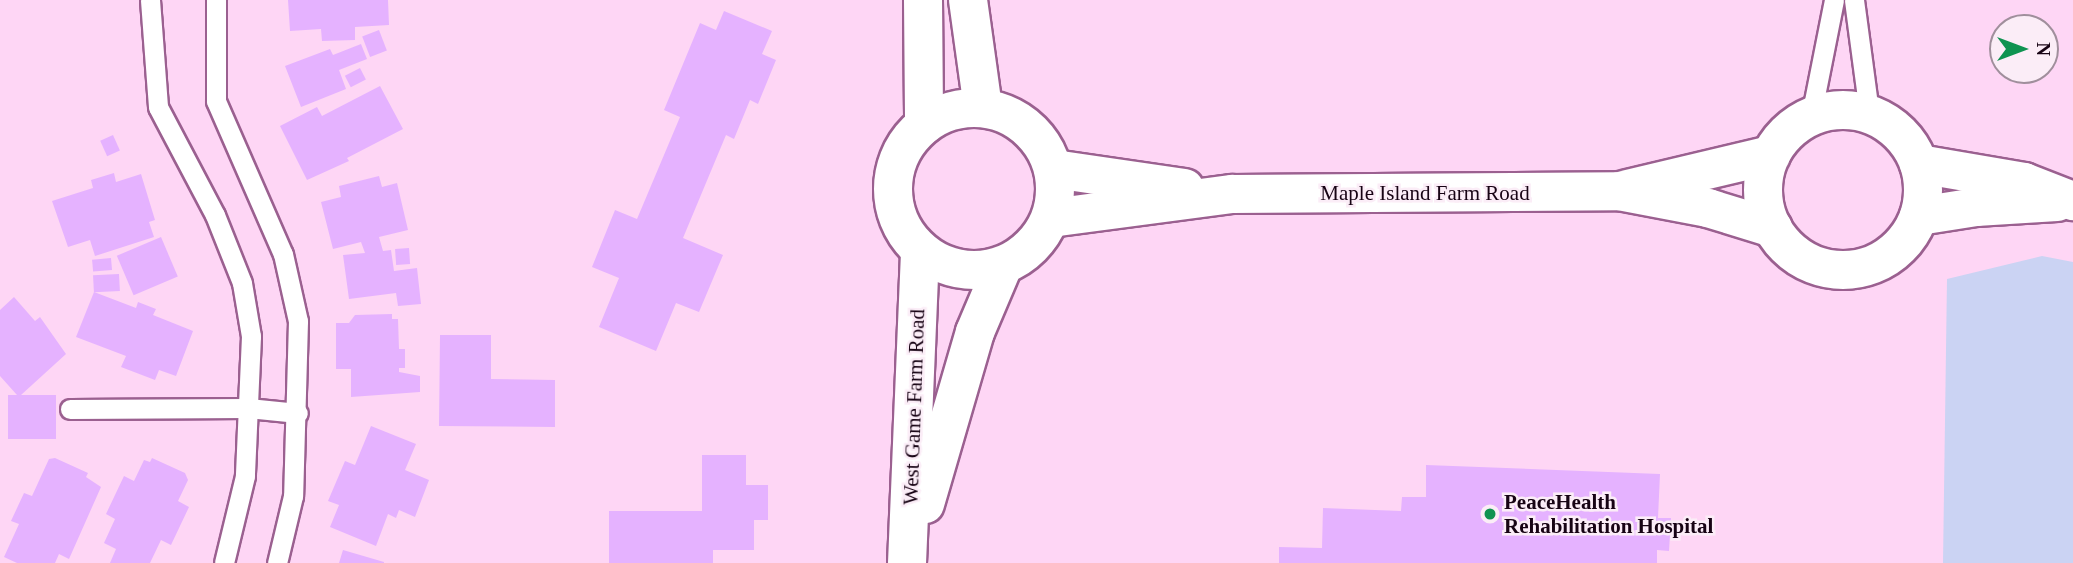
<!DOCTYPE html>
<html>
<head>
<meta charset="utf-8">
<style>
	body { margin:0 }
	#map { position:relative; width:2073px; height:563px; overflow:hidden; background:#fed6f5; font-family:Georgia,serif }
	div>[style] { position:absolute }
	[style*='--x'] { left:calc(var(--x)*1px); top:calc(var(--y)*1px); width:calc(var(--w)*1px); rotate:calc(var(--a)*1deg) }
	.green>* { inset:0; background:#cbd3f3 }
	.building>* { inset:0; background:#e5b2ff; transform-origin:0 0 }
	.roads { filter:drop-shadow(2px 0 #9b6090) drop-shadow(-2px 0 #9b6090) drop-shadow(0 2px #9b6090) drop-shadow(0 -2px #9b6090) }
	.service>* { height:19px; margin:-9.5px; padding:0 9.5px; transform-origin:9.5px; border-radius:9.5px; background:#fff }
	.tertiary>* { height:38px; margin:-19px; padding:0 19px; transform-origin:19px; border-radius:19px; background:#fff }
	.tertiary>.ring { margin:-19px; padding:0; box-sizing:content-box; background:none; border:38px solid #fff; border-radius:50% }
	.dots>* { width:19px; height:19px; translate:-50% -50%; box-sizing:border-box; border:4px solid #fbedf7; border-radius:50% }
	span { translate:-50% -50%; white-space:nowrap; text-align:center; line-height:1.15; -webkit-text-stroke:5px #fbedf7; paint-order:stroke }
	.street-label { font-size:21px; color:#170314 }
	.poi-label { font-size:21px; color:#170314; font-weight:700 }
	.left { translate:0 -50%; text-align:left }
	.north { position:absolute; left:1989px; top:14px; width:70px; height:70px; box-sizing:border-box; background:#fbedf7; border:2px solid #a08f9c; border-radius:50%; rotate:90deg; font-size:19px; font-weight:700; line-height:28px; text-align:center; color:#170314 }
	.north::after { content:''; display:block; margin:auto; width:24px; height:32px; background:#0f9351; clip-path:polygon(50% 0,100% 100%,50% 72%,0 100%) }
</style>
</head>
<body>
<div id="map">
	<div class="green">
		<i style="clip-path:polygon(2042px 256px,2073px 262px,2073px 563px,1943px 563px,1947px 279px)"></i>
	</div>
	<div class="building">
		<i style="clip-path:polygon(288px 0,388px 0,389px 25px,355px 27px,355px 40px,322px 41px,321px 29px,290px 31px)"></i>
		<i style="clip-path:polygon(724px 11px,772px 31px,762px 54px,776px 60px,758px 104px,750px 100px,734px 139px,726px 135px,683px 238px,723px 255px,699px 312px,676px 303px,656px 351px,599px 327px,619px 278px,592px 267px,615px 210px,637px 219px,680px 117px,664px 110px,700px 23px,716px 30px)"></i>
		<i style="left:379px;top:30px;width:22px;height:18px;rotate:69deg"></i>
		<i style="clip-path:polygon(361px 44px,367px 59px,339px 70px,346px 89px,301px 107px,285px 66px,330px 49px,333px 55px)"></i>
		<i style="left:360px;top:68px;width:13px;height:17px;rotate:63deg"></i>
		<i style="clip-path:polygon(380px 86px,403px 129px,347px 158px,349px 161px,307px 180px,280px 126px,317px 107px,322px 116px)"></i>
		<i style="left:113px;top:135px;width:17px;height:14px;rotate:66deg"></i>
		<i style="clip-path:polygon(114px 173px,116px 182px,141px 174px,155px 220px,149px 222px,154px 237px,95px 256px,90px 240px,68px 247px,52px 201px,93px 188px,91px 180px)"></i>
		<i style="clip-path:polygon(379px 176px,382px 187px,397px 183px,408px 230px,379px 237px,383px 251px,391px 250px,394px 271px,417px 268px,421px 304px,398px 306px,396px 293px,349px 299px,343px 255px,365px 253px,361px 242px,333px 249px,321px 202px,341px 197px,339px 186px)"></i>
		<i style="left:161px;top:237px;width:43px;height:48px;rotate:67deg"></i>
		<i style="left:409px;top:248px;width:16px;height:14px;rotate:86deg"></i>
		<i style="left:111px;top:258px;width:12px;height:19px;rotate:85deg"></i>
		<i style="left:119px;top:274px;width:17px;height:26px;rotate:87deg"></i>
		<i style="clip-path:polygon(94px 292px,136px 308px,138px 302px,156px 309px,153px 315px,193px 331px,176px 376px,159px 370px,155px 380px,121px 367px,126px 356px,76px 337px)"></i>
		<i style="clip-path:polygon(14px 297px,35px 321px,40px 317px,66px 354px,21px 395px,56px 395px,56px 439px,8px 439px,8px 395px,17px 395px,0 376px,0 310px)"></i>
		<i style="clip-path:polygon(392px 314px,392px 319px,398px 319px,399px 349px,405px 349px,405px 368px,399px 368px,399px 372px,420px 376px,420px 392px,351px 397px,351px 369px,336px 369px,336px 323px,349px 323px,355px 315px)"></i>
		<i style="clip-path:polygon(440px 335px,491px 335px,491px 379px,555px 380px,555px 427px,439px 426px)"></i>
		<i style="clip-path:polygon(371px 426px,416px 444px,405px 470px,429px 480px,415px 517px,399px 510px,396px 518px,388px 514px,376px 546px,330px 527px,339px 505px,328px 501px,345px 461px,355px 465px)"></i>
		<i style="clip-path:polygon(702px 455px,746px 455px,746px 485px,768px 485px,768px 520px,754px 520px,754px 550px,713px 550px,713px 563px,609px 563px,609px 511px,702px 511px)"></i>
		<i style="clip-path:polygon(55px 458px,88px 473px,86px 477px,101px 487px,69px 559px,59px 554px,55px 563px,17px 563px,4px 557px,19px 524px,11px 521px,24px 493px,32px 496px,49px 459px)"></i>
		<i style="clip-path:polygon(152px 458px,185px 473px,188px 480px,178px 501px,189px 507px,171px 545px,161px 540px,150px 563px,110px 563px,116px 549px,104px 543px,115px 519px,106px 514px,124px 476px,134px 481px,144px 460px,150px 462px)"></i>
		<i style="clip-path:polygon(1426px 465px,1660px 474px,1658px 518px,1671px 518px,1669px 551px,1657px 550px,1657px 563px,1279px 563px,1279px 547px,1322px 548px,1323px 508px,1401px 511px,1402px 497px,1426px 497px)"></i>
		<i style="clip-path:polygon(343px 550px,384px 562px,384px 563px,339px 563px)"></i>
	</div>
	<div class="roads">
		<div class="service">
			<i style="--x:150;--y:0;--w:107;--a:85.7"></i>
			<i style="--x:158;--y:107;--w:122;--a:62.2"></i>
			<i style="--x:215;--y:215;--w:73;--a:68.3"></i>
			<i style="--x:242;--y:283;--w:54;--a:80.4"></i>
			<i style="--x:251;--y:336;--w:140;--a:92.5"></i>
			<i style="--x:245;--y:476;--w:89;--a:103.6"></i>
			<i style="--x:216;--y:0;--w:101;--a:90"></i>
			<i style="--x:216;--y:101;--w:167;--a:66.4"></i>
			<i style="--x:283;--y:254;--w:69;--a:77.4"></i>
			<i style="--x:298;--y:321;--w:175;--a:91.6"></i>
			<i style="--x:293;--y:496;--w:69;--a:103.4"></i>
			<i style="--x:1854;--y:0;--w:114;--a:82.4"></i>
			<i style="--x:1811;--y:116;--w:118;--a:-78.8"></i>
			<i style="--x:70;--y:409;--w:178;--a:-0.3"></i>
			<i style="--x:248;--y:408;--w:50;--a:5.7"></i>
		</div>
		<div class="tertiary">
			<i style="--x:923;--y:0;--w:125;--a:89.5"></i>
			<i style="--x:968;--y:0;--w:109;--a:82.1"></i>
			<i class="ring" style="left:893px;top:108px;width:124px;height:124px"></i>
			<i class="ring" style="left:1763px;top:110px;width:122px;height:122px"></i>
			<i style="--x:1919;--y:164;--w:107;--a:9.7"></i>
			<i style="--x:2024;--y:182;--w:53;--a:21.2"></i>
			<i style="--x:1054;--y:169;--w:132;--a:8.3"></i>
			<i style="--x:1627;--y:189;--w:148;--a:-13.3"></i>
			<i style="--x:1919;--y:216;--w:58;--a:-9"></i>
			<i style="--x:1976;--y:207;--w:81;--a:-3.5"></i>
			<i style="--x:1051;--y:218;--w:183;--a:-7.6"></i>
			<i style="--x:1232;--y:194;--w:387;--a:-0.4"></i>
			<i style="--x:1619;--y:191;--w:91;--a:10.8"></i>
			<i style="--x:1708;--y:208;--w:68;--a:17.1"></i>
			<i style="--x:925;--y:504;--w:179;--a:-73.8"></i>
			<i style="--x:975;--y:332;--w:72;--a:-67"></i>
			<i style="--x:907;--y:563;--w:313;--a:-87.6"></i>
		</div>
	</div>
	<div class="dots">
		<i style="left:1490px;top:514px;background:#0f9351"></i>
	</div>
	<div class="street-label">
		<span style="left:1425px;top:193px">Maple Island Farm Road</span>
		<span style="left:914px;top:407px;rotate:-88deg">West Game Farm Road</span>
	</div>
	<div class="poi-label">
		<span class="left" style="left:1504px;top:514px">PeaceHealth<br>Rehabilitation Hospital</span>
	</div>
	<div class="north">N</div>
</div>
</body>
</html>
